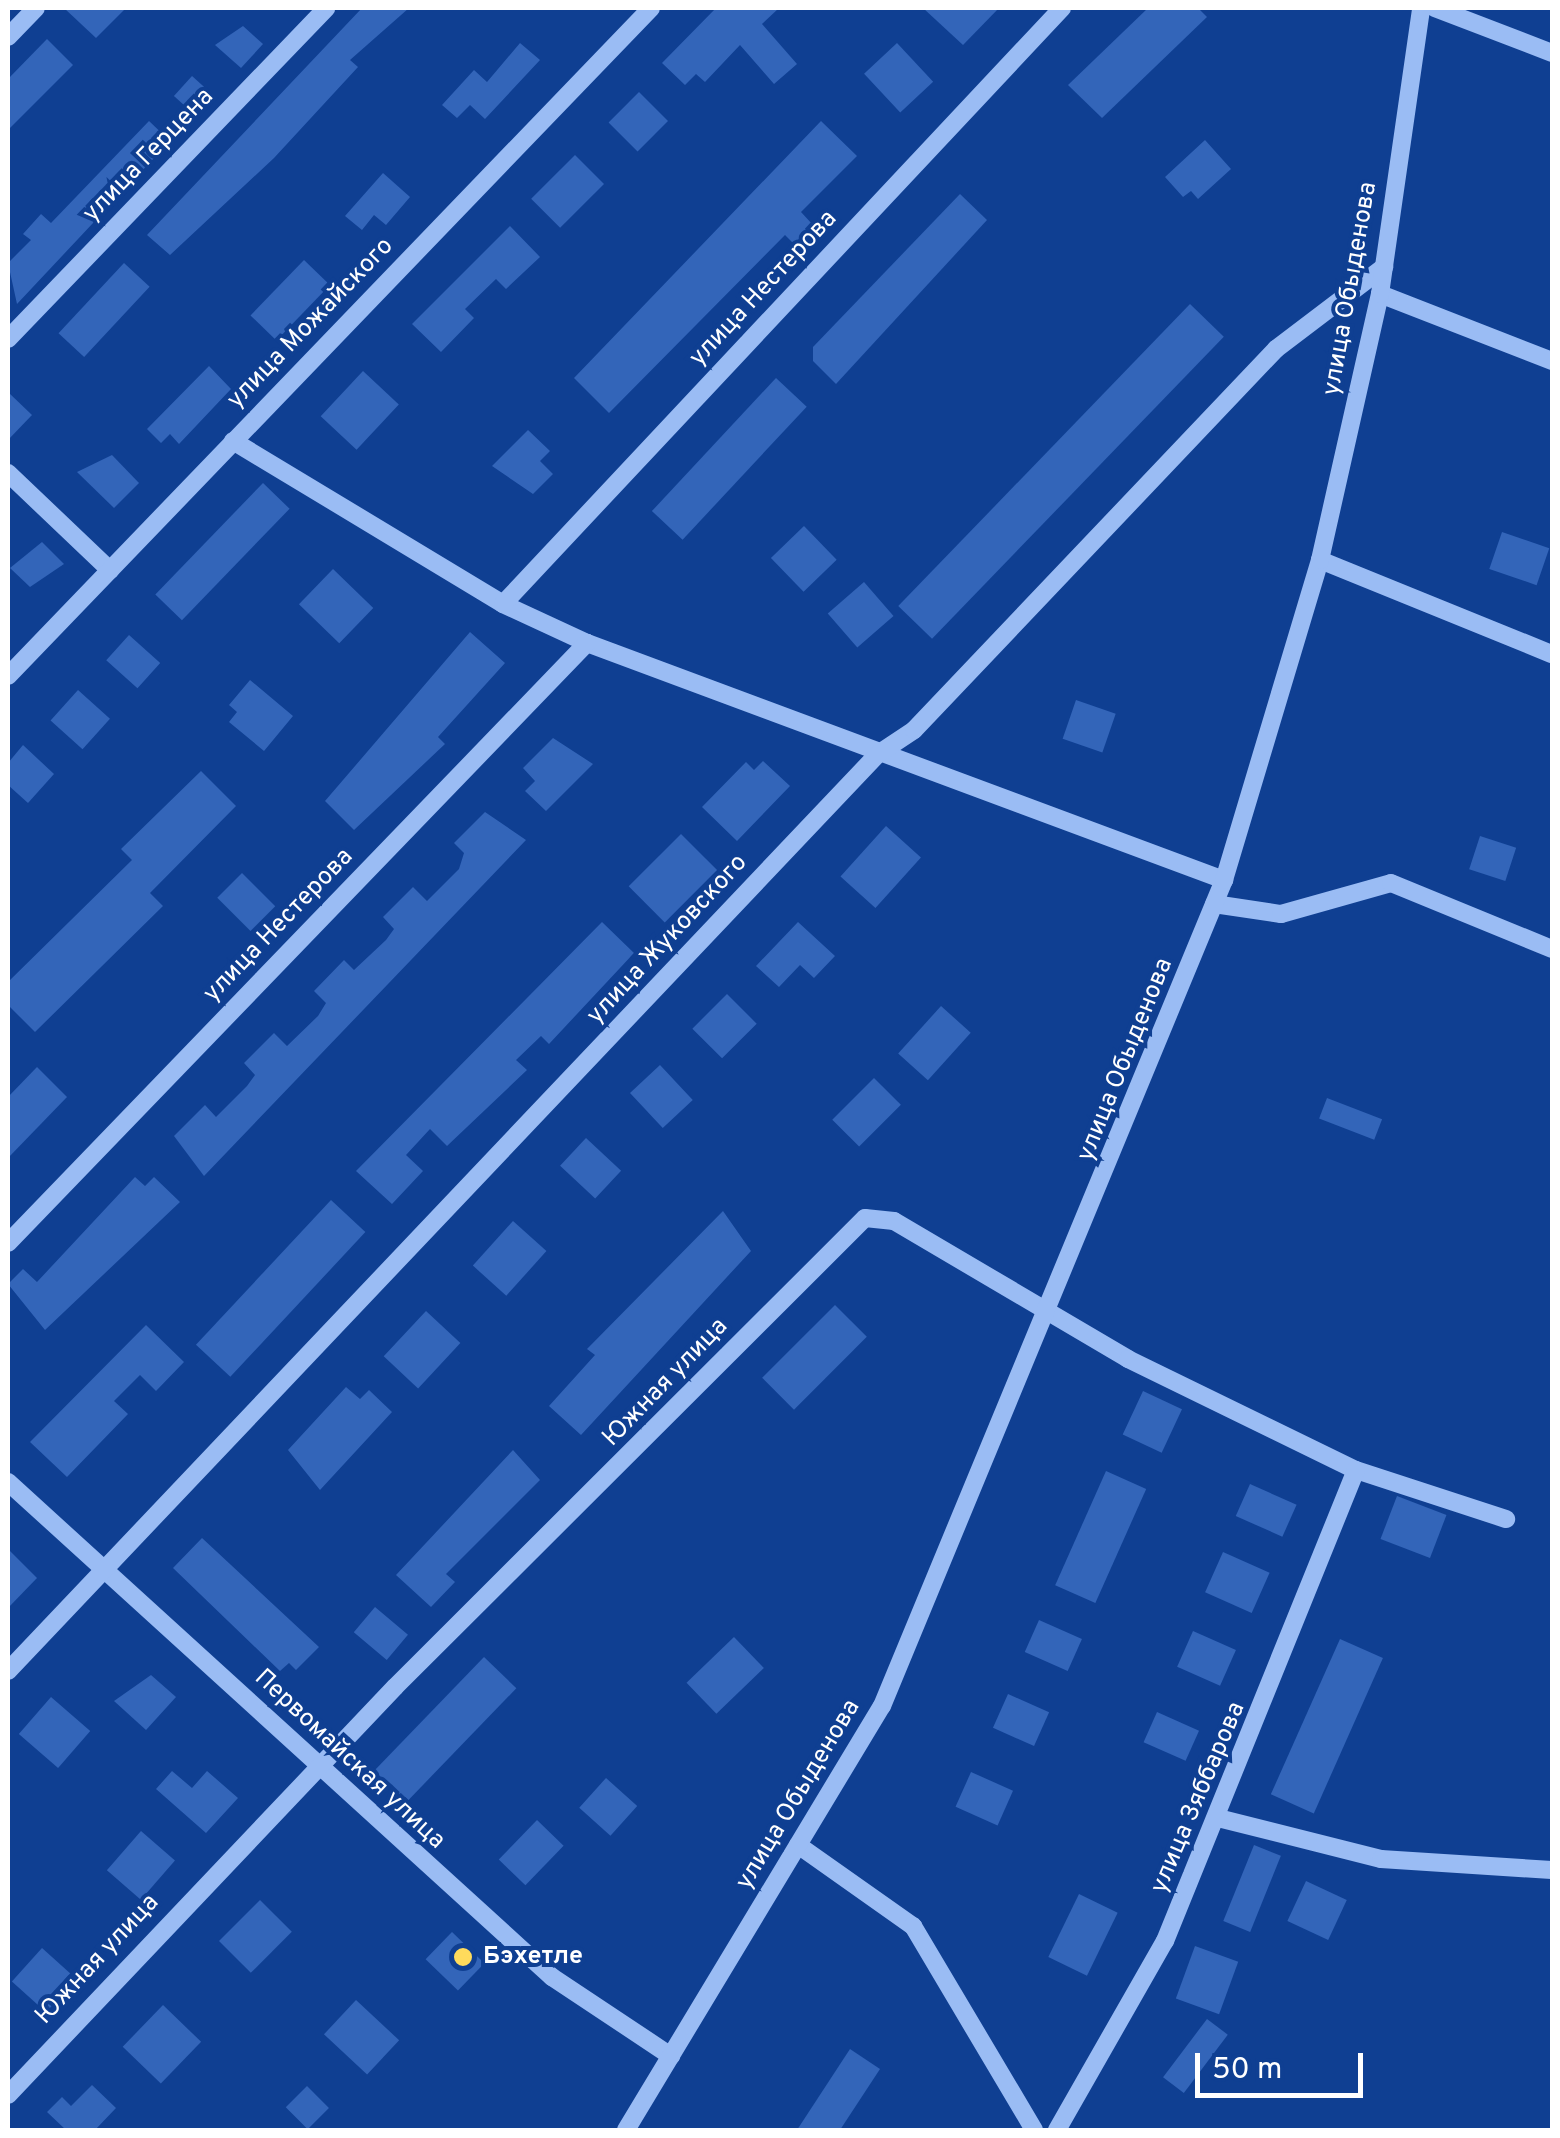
<!DOCTYPE html>
<html>
<head>
<meta charset="utf-8">
<style>
	body { margin:0 }
	#map { position:relative; width:1560px; height:2138px; overflow:hidden; background:#0f3f92; font-family:Overpass,sans-serif }
	div>[style] { position:absolute }
	[style*='--x'] { left:calc(var(--x)*1px); top:calc(var(--y)*1px); width:calc(var(--w)*1px); rotate:calc(var(--a)*1deg) }
	.building>* { inset:0; background:#3365b9; transform-origin:0 0 }
	.minor>* { height:18px; margin:-9px; padding:0 9px; transform-origin:9px; border-radius:9px; background:#9abcf4 }
	.dots>* { width:28px; height:28px; translate:-50% -50%; box-sizing:border-box; border:5px solid #0f3f92; border-radius:50% }
	span { translate:-50% -50%; white-space:nowrap; text-align:center; line-height:1.15; -webkit-text-stroke:8px #0f3f92; paint-order:stroke }
	.street-label { font-size:25px; color:#fff }
	.poi-label { font-size:25px; color:#fff; font-weight:700 }
	.left { translate:0 -50%; text-align:left }
	.frame { position:absolute; inset:0; border:10px solid #fff; pointer-events:none }
	.scale { position:absolute; left:1195px; top:2053px; width:168px; height:45px; box-sizing:border-box; border:5px solid #fff; border-top:0; padding-left:12px; font-size:30px; line-height:35px; white-space:nowrap; color:#fff; -webkit-text-stroke:8px #0f3f92; paint-order:stroke }
</style>
</head>
<body>
<div id="map">
	<div class="building">
		<i style="clip-path:polygon(64px 8px,126px 8px,96px 38px)"></i>
		<i style="clip-path:polygon(362px 8px,409px 8px,350px 60px,358px 67px,274px 158px,170px 255px,147px 235px)"></i>
		<i style="clip-path:polygon(716px 8px,779px 8px,762px 24px,797px 64px,774px 84px,740px 45px,705px 82px,696px 74px,685px 85px,662px 63px)"></i>
		<i style="clip-path:polygon(923px 8px,999px 8px,963px 45px)"></i>
		<i style="clip-path:polygon(1148px 8px,1198px 8px,1207px 17px,1102px 118px,1068px 85px)"></i>
		<i style="clip-path:polygon(243px 26px,263px 44px,241px 68px,215px 45px)"></i>
		<i style="clip-path:polygon(47px 39px,73px 65px,8px 130px,8px 79px)"></i>
		<i style="clip-path:polygon(520px 43px,540px 60px,485px 119px,470px 105px,457px 118px,442px 105px,474px 70px,487px 82px)"></i>
		<i style="left:897px;top:43px;width:53px;height:45px;rotate:47deg"></i>
		<i style="left:192px;top:76px;width:31px;height:27px;rotate:42deg"></i>
		<i style="left:639px;top:92px;width:41px;height:43px;rotate:45deg"></i>
		<i style="clip-path:polygon(149px 121px,170px 141px,17px 304px,8px 263px,31px 240px,23px 234px,41px 214px,51px 223px)"></i>
		<i style="clip-path:polygon(821px 121px,857px 156px,801px 212px,813px 225px,794px 244px,785px 235px,609px 413px,574px 378px)"></i>
		<i style="clip-path:polygon(1205px 140px,1231px 169px,1198px 199px,1191px 191px,1183px 197px,1165px 177px)"></i>
		<i style="left:575px;top:155px;width:41px;height:62px;rotate:45deg"></i>
		<i style="clip-path:polygon(383px 173px,410px 197px,386px 225px,374px 215px,362px 230px,345px 216px)"></i>
		<i style="clip-path:polygon(960px 194px,987px 220px,836px 384px,813px 361px,813px 347px)"></i>
		<i style="clip-path:polygon(510px 226px,540px 257px,506px 289px,496px 279px,465px 309px,474px 318px,441px 352px,412px 324px)"></i>
		<i style="left:304px;top:260px;width:36px;height:77px;rotate:44deg"></i>
		<i style="left:124px;top:263px;width:35px;height:96px;rotate:43deg"></i>
		<i style="left:1190px;top:304px;width:47px;height:420px;rotate:44deg"></i>
		<i style="clip-path:polygon(209px 366px,231px 389px,179px 444px,170px 434px,161px 443px,147px 429px)"></i>
		<i style="left:363px;top:371px;width:49px;height:62px;rotate:43deg"></i>
		<i style="left:776px;top:378px;width:42px;height:182px;rotate:43deg"></i>
		<i style="clip-path:polygon(8px 392px,32px 415px,8px 440px)"></i>
		<i style="clip-path:polygon(528px 430px,550px 451px,540px 461px,553px 474px,533px 494px,492px 466px)"></i>
		<i style="clip-path:polygon(112px 455px,139px 483px,114px 508px,77px 472px)"></i>
		<i style="left:263px;top:483px;width:37px;height:155px;rotate:44deg"></i>
		<i style="left:804px;top:526px;width:47px;height:46px;rotate:46deg"></i>
		<i style="left:1502px;top:532px;width:50px;height:39px;rotate:19deg"></i>
		<i style="clip-path:polygon(42px 542px,64px 564px,30px 587px,10px 568px)"></i>
		<i style="left:333px;top:569px;width:56px;height:49px;rotate:44deg"></i>
		<i style="left:864px;top:582px;width:45px;height:48px;rotate:49deg"></i>
		<i style="clip-path:polygon(470px 632px,505px 663px,438px 737px,445px 744px,354px 830px,325px 801px)"></i>
		<i style="left:129px;top:635px;width:42px;height:34px;rotate:42deg"></i>
		<i style="clip-path:polygon(250px 680px,293px 716px,264px 751px,229px 722px,237px 712px,229px 705px)"></i>
		<i style="left:78px;top:690px;width:43px;height:41px;rotate:42deg"></i>
		<i style="left:1076px;top:700px;width:42px;height:41px;rotate:19deg"></i>
		<i style="clip-path:polygon(553px 738px,593px 764px,546px 811px,525px 791px,535px 781px,523px 768px)"></i>
		<i style="clip-path:polygon(23px 745px,54px 774px,28px 803px,8px 785px,8px 763px)"></i>
		<i style="clip-path:polygon(763px 761px,790px 786px,737px 841px,702px 807px,746px 762px,754px 770px)"></i>
		<i style="clip-path:polygon(201px 771px,236px 806px,150px 893px,163px 906px,35px 1032px,8px 1005px,8px 982px,132px 860px,121px 849px)"></i>
		<i style="clip-path:polygon(485px 812px,526px 840px,204px 1176px,174px 1136px,205px 1105px,216px 1117px,247px 1086px,255px 1075px,244px 1063px,274px 1033px,287px 1046px,318px 1016px,326px 1003px,314px 991px,344px 960px,354px 970px,386px 940px,394px 929px,383px 917px,413px 887px,427px 901px,459px 869px,464px 853px,454px 843px)"></i>
		<i style="left:886px;top:826px;width:47px;height:68px;rotate:42deg"></i>
		<i style="left:681px;top:834px;width:51px;height:74px;rotate:45deg"></i>
		<i style="left:1480px;top:836px;width:38px;height:35px;rotate:18deg"></i>
		<i style="left:242px;top:873px;width:47px;height:35px;rotate:45deg"></i>
		<i style="clip-path:polygon(602px 922px,634px 953px,549px 1044px,541px 1036px,516px 1060px,527px 1070px,447px 1146px,430px 1129px,406px 1155px,423px 1171px,392px 1204px,356px 1171px)"></i>
		<i style="clip-path:polygon(798px 922px,835px 956px,814px 978px,800px 965px,779px 987px,756px 966px)"></i>
		<i style="left:727px;top:994px;width:42px;height:49px;rotate:45deg"></i>
		<i style="left:941px;top:1006px;width:40px;height:64px;rotate:42deg"></i>
		<i style="left:660px;top:1065px;width:48px;height:41px;rotate:47deg"></i>
		<i style="clip-path:polygon(37px 1067px,67px 1097px,8px 1158px,8px 1097px)"></i>
		<i style="left:874px;top:1078px;width:38px;height:59px;rotate:45deg"></i>
		<i style="left:1327px;top:1098px;width:59px;height:22px;rotate:21deg"></i>
		<i style="left:586px;top:1138px;width:48px;height:38px;rotate:43deg"></i>
		<i style="clip-path:polygon(135px 1177px,145px 1186px,154px 1177px,180px 1202px,45px 1330px,8px 1284px,23px 1269px,37px 1282px)"></i>
		<i style="left:331px;top:1200px;width:47px;height:198px;rotate:43deg"></i>
		<i style="clip-path:polygon(723px 1211px,751px 1251px,581px 1435px,549px 1406px,595px 1355px,587px 1349px)"></i>
		<i style="left:513px;top:1221px;width:45px;height:60px;rotate:42deg"></i>
		<i style="left:835px;top:1305px;width:45px;height:103px;rotate:45deg"></i>
		<i style="left:426px;top:1311px;width:47px;height:62px;rotate:43deg"></i>
		<i style="clip-path:polygon(146px 1325px,184px 1362px,156px 1391px,140px 1375px,114px 1401px,128px 1414px,67px 1477px,30px 1442px)"></i>
		<i style="clip-path:polygon(346px 1387px,360px 1399px,369px 1390px,392px 1412px,320px 1490px,288px 1450px)"></i>
		<i style="left:1143px;top:1391px;width:43px;height:48px;rotate:25deg"></i>
		<i style="clip-path:polygon(513px 1450px,540px 1480px,446px 1574px,455px 1582px,431px 1607px,396px 1575px)"></i>
		<i style="left:1106px;top:1471px;width:44px;height:125px;rotate:24deg"></i>
		<i style="left:1250px;top:1484px;width:51px;height:35px;rotate:24deg"></i>
		<i style="left:1397px;top:1496px;width:53px;height:46px;rotate:21deg"></i>
		<i style="clip-path:polygon(202px 1538px,319px 1647px,296px 1670px,289px 1663px,280px 1671px,173px 1568px)"></i>
		<i style="clip-path:polygon(8px 1549px,37px 1578px,8px 1608px)"></i>
		<i style="left:1223px;top:1552px;width:51px;height:44px;rotate:24deg"></i>
		<i style="left:375px;top:1607px;width:43px;height:33px;rotate:40deg"></i>
		<i style="left:1039px;top:1620px;width:47px;height:35px;rotate:24deg"></i>
		<i style="left:1193px;top:1631px;width:47px;height:39px;rotate:24deg"></i>
		<i style="left:734px;top:1637px;width:43px;height:66px;rotate:46deg"></i>
		<i style="left:1340px;top:1639px;width:47px;height:170px;rotate:24deg"></i>
		<i style="left:484px;top:1657px;width:45px;height:158px;rotate:44deg"></i>
		<i style="clip-path:polygon(151px 1675px,176px 1697px,146px 1730px,114px 1701px)"></i>
		<i style="left:1008px;top:1694px;width:45px;height:37px;rotate:24deg"></i>
		<i style="left:51px;top:1697px;width:52px;height:49px;rotate:41deg"></i>
		<i style="left:1157px;top:1712px;width:46px;height:33px;rotate:24deg"></i>
		<i style="clip-path:polygon(172px 1771px,192px 1788px,207px 1771px,238px 1798px,206px 1833px,156px 1789px)"></i>
		<i style="left:971px;top:1772px;width:46px;height:38px;rotate:24deg"></i>
		<i style="left:606px;top:1778px;width:42px;height:40px;rotate:42deg"></i>
		<i style="left:537px;top:1820px;width:37px;height:55px;rotate:44deg"></i>
		<i style="left:141px;top:1831px;width:45px;height:52px;rotate:41deg"></i>
		<i style="left:1254px;top:1845px;width:29px;height:82px;rotate:22deg"></i>
		<i style="left:1306px;top:1881px;width:45px;height:44px;rotate:25deg"></i>
		<i style="left:1079px;top:1894px;width:43px;height:70px;rotate:26deg"></i>
		<i style="left:260px;top:1900px;width:45px;height:58px;rotate:45deg"></i>
		<i style="left:452px;top:1932px;width:45px;height:38px;rotate:44deg"></i>
		<i style="left:1195px;top:1946px;width:46px;height:56px;rotate:20deg"></i>
		<i style="left:42px;top:1948px;width:46px;height:45px;rotate:42deg"></i>
		<i style="left:356px;top:2000px;width:59px;height:47px;rotate:43deg"></i>
		<i style="left:163px;top:2005px;width:53px;height:58px;rotate:44deg"></i>
		<i style="left:1207px;top:2019px;width:26px;height:73px;rotate:37deg"></i>
		<i style="clip-path:polygon(850px 2049px,880px 2069px,840px 2130px,797px 2130px)"></i>
		<i style="clip-path:polygon(92px 2085px,116px 2108px,95px 2130px,66px 2130px,47px 2112px,62px 2097px,71px 2106px)"></i>
		<i style="left:307px;top:2086px;width:31px;height:30px;rotate:45deg"></i>
	</div>
	<div class="minor">
		<i style="--x:1435;--y:8;--w:125;--a:21"></i>
		<i style="--x:8;--y:37;--w:40;--a:-46"></i>
		<i style="--x:1380;--y:294;--w:185;--a:21.3"></i>
		<i style="--x:8;--y:339;--w:459;--a:-46.1"></i>
		<i style="--x:233;--y:441;--w:315;--a:31.1"></i>
		<i style="--x:503;--y:604;--w:93;--a:24.9"></i>
		<i style="--x:587;--y:643;--w:680;--a:20.41"></i>
		<i style="--x:8;--y:473;--w:141;--a:43.6"></i>
		<i style="--x:1320;--y:560;--w:250;--a:22.1"></i>
		<i style="--x:503;--y:604;--w:817;--a:-46.83"></i>
		<i style="--x:8;--y:676;--w:927;--a:-46.09"></i>
		<i style="--x:1214;--y:904;--w:68;--a:8.5"></i>
		<i style="--x:1281;--y:914;--w:114;--a:-15.7"></i>
		<i style="--x:1391;--y:883;--w:174;--a:22.3"></i>
		<i style="--x:8;--y:1243;--w:834;--a:-46.02"></i>
		<i style="--x:8;--y:1482;--w:736;--a:42.3"></i>
		<i style="--x:552;--y:1977;--w:143;--a:33.6"></i>
		<i style="--x:8;--y:1671;--w:1264;--a:-46.51"></i>
		<i style="--x:878;--y:754;--w:43;--a:-33.7"></i>
		<i style="--x:914;--y:730;--w:526;--a:-46.46"></i>
		<i style="--x:1276;--y:349;--w:136;--a:-37.2"></i>
		<i style="--x:1218;--y:1818;--w:168;--a:14.1"></i>
		<i style="--x:1381;--y:1859;--w:171;--a:3.7"></i>
		<i style="--x:798;--y:1845;--w:141;--a:35.2"></i>
		<i style="--x:913;--y:1926;--w:237;--a:59.3"></i>
		<i style="--x:8;--y:2095;--w:562;--a:-46.51"></i>
		<i style="--x:395;--y:1687;--w:664;--a:-44.94"></i>
		<i style="--x:865;--y:1218;--w:29;--a:6"></i>
		<i style="--x:894;--y:1221;--w:272;--a:30.5"></i>
		<i style="--x:1128;--y:1359;--w:254;--a:26"></i>
		<i style="--x:1356;--y:1470;--w:158;--a:18.1"></i>
		<i style="--x:626;--y:2130;--w:495;--a:-58.9"></i>
		<i style="--x:882;--y:1706;--w:894;--a:-67.51"></i>
		<i style="--x:1224;--y:880;--w:334;--a:-73.3"></i>
		<i style="--x:1320;--y:560;--w:273;--a:-77.3"></i>
		<i style="--x:1380;--y:294;--w:289;--a:-81.8"></i>
		<i style="--x:1057;--y:2130;--w:218;--a:-60.3"></i>
		<i style="--x:1165;--y:1941;--w:508;--a:-67.93"></i>
	</div>
	<div class="dots">
		<i style="left:463px;top:1957px;background:#ffdb5c"></i>
	</div>
	<div class="street-label">
		<span style="left:149px;top:156px;rotate:-46deg">улица Герцена</span>
		<span style="left:764px;top:289px;rotate:-47deg">улица Нестерова</span>
		<span style="left:1351px;top:289px;rotate:-80deg">улица Обыденова</span>
		<span style="left:311px;top:324px;rotate:-46deg">улица Можайского</span>
		<span style="left:279px;top:926px;rotate:-46deg">улица Нестерова</span>
		<span style="left:668px;top:940px;rotate:-47deg">улица Жуковского</span>
		<span style="left:1126px;top:1060px;rotate:-68deg">улица Обыденова</span>
		<span style="left:666px;top:1383px;rotate:-46deg">Южная улица</span>
		<span style="left:349px;top:1760px;rotate:43deg">Первомайская улица</span>
		<span style="left:799px;top:1795px;rotate:-59deg">улица Обыденова</span>
		<span style="left:1199px;top:1798px;rotate:-67deg">улица Зяббарова</span>
		<span style="left:98px;top:1960px;rotate:-47deg">Южная улица</span>
	</div>
	<div class="poi-label">
		<span class="left" style="left:483px;top:1957px">Бэхетле</span>
	</div>
	<div class="frame"></div>
	<div class="scale">50 m</div>
</div>
</body>
</html>
